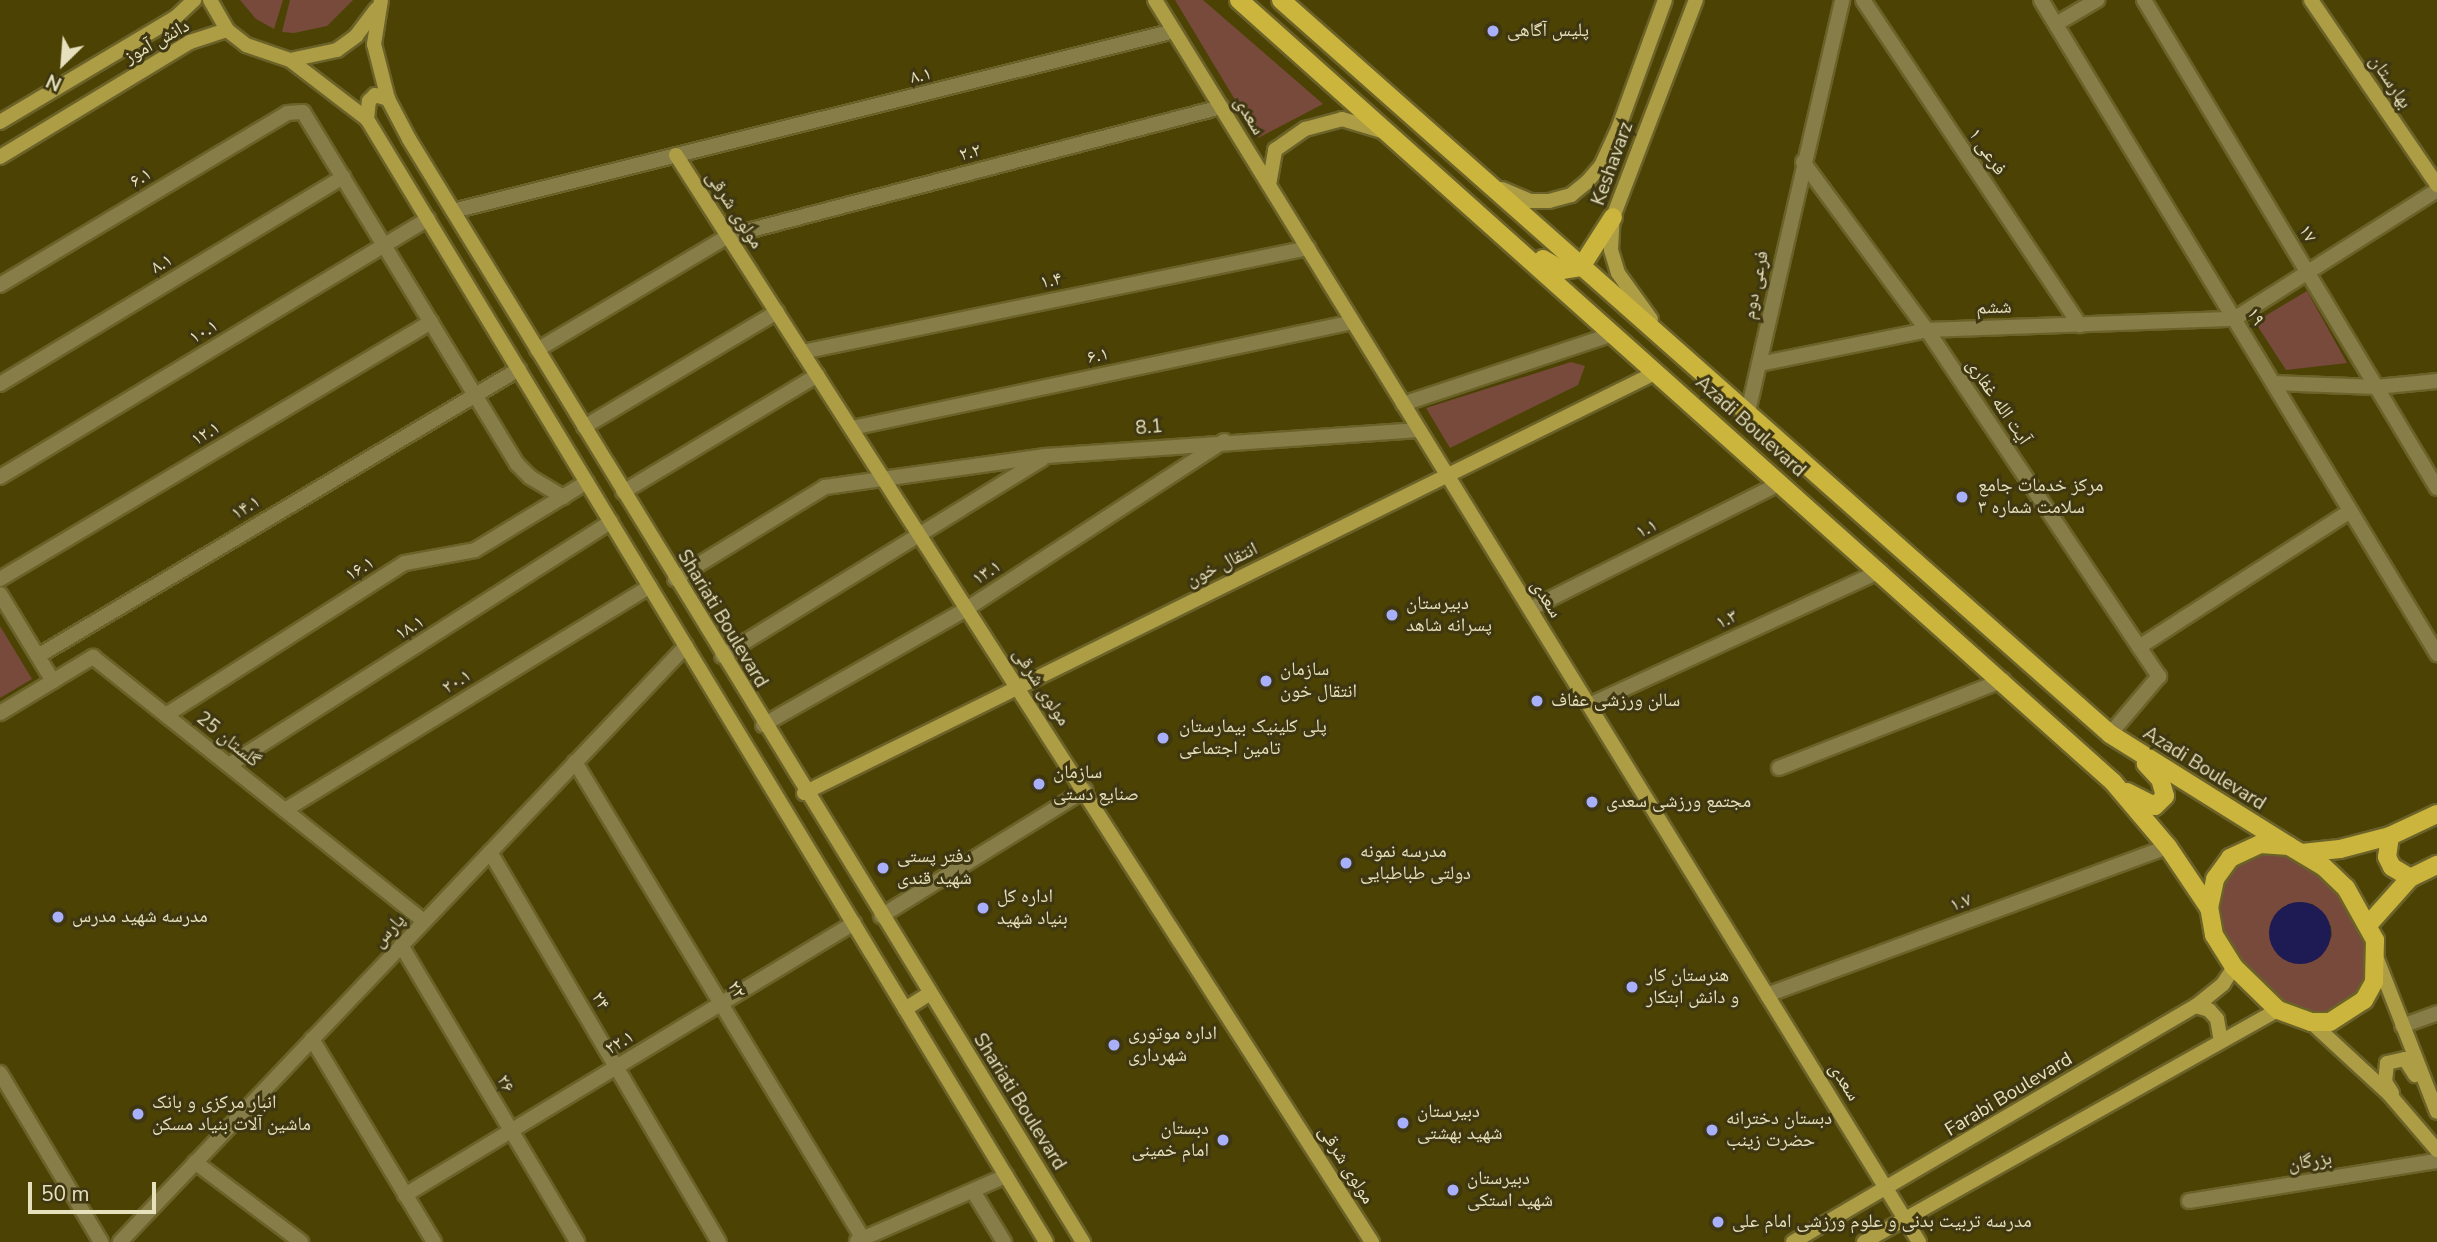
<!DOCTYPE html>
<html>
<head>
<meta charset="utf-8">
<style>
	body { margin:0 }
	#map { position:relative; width:2437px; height:1242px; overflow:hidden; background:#4c4204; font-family:"Nunito Sans","Noto Naskh Arabic",sans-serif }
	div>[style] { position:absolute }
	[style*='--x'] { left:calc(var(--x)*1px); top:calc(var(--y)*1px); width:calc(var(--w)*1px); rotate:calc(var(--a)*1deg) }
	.green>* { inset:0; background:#784a3b }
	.water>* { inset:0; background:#1d1a54 }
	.round { border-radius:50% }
	.roads { filter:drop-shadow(2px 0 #6b6229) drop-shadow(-2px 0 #6b6229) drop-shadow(0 2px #6b6229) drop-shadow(0 -2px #6b6229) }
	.street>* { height:14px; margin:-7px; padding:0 7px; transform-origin:7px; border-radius:7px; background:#877d48 }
	.secondary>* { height:14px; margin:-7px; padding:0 7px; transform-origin:7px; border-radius:7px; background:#ad9d45 }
	.primary>* { height:18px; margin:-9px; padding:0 9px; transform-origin:9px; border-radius:9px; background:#cbb53d }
	.dots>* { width:19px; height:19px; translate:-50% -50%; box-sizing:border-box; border:4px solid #3f3711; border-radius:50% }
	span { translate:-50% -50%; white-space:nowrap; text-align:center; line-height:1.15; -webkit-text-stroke:6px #3f3711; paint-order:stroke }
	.poi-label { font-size:19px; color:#e6e0bc }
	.left { translate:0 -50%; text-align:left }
	.right { translate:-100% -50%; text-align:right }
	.street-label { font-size:19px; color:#e6e0bc }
	.north { position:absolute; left:28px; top:28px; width:70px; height:70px; -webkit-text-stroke:5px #3f3711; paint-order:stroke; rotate:205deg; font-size:19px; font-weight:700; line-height:28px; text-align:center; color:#e6e0bc }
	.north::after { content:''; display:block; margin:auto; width:24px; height:32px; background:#e6e0bc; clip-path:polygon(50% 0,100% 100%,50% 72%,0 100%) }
	.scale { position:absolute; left:28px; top:1182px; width:128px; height:32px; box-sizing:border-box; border:4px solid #e6e0bc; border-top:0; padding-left:9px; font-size:21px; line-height:24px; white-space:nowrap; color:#e6e0bc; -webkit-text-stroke:5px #3f3711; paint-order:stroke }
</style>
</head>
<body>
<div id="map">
	<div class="green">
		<i style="clip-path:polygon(240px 0,283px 0,274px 29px,256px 19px)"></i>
		<i style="clip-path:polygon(290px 0,353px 0,327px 26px,294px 33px,282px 32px)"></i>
		<i style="clip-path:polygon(1175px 0,1203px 0,1323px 104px,1258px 138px)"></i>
		<i style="clip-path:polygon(2307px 291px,2347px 363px,2286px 370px,2255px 322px)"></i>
		<i style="clip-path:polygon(1571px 362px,1585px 366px,1578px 385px,1450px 448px,1426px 408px)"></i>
		<i style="clip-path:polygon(0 626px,32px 679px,0 698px)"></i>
		<i style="clip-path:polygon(evenodd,2281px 848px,2331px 880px,2370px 940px,2369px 976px,2358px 996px,2349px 1006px,2319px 1018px,2281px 1006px,2230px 953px,2215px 923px,2224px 875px,2242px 858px,2281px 848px,2297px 902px,2313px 904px,2331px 926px,2332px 936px,2320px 957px,2300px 964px,2281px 908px,2297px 902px)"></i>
	</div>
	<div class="water">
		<i class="round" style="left:2269px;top:902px;width:62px;height:62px"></i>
	</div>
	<div class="roads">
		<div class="street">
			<i style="--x:1863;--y:0;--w:391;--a:56.3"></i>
			<i style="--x:2041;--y:0;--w:765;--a:58.8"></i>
			<i style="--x:2144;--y:0;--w:569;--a:59.02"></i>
			<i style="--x:2056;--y:24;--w:48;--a:-30.3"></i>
			<i style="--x:1803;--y:162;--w:209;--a:53.6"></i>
			<i style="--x:1927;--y:330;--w:417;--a:56.2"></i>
			<i style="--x:2159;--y:676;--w:76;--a:130.2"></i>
			<i style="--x:453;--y:211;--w:743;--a:-14.02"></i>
			<i style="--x:0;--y:285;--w:335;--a:-30.9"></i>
			<i style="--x:287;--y:113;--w:16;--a:-4"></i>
			<i style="--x:303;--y:112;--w:412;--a:58.7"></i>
			<i style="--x:517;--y:464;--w:18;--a:45"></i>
			<i style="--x:530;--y:477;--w:39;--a:31"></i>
			<i style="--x:537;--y:350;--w:222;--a:-30.8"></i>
			<i style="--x:728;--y:236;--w:510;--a:-14.66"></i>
			<i style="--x:802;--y:352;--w:517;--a:-11.61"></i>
			<i style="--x:1759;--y:364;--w:171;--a:-11.4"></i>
			<i style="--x:1927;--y:330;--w:307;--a:-2.1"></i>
			<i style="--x:2234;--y:319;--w:241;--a:-32.4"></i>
			<i style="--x:2273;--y:383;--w:103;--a:2.2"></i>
			<i style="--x:2376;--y:387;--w:61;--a:-5.6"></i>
			<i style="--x:0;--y:384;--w:401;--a:-31.1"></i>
			<i style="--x:1403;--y:404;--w:222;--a:-18.4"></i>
			<i style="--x:1747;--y:416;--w:427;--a:-77.1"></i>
			<i style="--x:584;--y:427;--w:225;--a:-30.8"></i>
			<i style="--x:852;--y:428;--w:512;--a:-11.95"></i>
			<i style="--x:0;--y:477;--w:500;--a:-31.1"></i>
			<i style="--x:623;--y:492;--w:227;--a:-31"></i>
			<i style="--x:0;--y:579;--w:502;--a:-30.81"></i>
			<i style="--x:675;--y:579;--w:176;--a:-31.5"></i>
			<i style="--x:825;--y:487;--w:223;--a:-8"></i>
			<i style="--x:1046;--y:456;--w:374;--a:-4"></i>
			<i style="--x:0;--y:594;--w:102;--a:58.7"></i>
			<i style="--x:1530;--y:609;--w:281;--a:-26.7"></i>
			<i style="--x:2139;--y:647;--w:251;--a:-32.8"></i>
			<i style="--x:38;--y:656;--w:560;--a:-30.82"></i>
			<i style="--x:722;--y:656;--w:376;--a:-31.6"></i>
			<i style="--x:1589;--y:705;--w:321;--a:-24.7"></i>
			<i style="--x:0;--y:713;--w:109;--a:-31.1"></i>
			<i style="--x:93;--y:657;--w:423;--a:38.6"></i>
			<i style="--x:166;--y:715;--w:283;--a:-32.5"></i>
			<i style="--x:405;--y:563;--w:71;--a:-10.5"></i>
			<i style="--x:475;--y:550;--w:131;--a:-31.3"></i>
			<i style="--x:763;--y:725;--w:236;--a:-29.7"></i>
			<i style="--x:968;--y:608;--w:306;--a:-33.1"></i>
			<i style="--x:575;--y:762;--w:561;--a:58.86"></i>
			<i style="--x:229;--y:765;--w:453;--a:-32.5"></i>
			<i style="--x:1779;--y:768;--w:241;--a:-21.4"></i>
			<i style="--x:285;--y:810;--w:428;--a:-31.5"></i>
			<i style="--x:490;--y:852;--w:452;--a:59.6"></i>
			<i style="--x:881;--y:916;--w:240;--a:-31.7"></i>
			<i style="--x:401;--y:945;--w:345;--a:59.3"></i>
			<i style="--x:1767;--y:995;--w:427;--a:-20.3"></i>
			<i style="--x:2402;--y:1026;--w:37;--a:-20"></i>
			<i style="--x:312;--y:1039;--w:237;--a:59"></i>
			<i style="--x:0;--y:1073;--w:197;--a:59.1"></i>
			<i style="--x:195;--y:1162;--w:133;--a:37"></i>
			<i style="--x:973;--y:1191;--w:60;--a:58.7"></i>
			<i style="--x:405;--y:1195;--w:525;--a:-31.21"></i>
			<i style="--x:2189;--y:1201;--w:251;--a:-9.2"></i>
			<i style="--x:857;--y:1241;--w:163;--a:-23.6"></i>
			<i style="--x:120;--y:1242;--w:822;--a:-46.48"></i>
		</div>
		<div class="secondary">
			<i style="--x:210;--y:0;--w:34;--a:60"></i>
			<i style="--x:227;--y:30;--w:24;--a:38"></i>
			<i style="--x:246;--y:45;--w:46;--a:18.8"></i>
			<i style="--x:290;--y:60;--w:48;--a:-12"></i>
			<i style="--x:337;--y:50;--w:24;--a:-36"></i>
			<i style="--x:356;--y:36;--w:34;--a:-53"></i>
			<i style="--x:381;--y:0;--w:45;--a:99"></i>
			<i style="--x:374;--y:44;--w:57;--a:75.7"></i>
			<i style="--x:388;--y:99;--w:45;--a:62.3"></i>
			<i style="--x:409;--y:139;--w:1293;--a:58.57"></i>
			<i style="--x:1155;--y:0;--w:1458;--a:58.4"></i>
			<i style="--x:2311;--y:0;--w:224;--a:55.7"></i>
			<i style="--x:290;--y:60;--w:97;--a:37.5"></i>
			<i style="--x:367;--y:119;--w:1312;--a:58.84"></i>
			<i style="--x:367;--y:119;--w:18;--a:-84"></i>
			<i style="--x:369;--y:101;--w:8;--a:-45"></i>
			<i style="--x:375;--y:95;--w:14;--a:17"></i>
			<i style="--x:0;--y:122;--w:205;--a:-30.8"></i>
			<i style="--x:176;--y:17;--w:25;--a:-43"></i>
			<i style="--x:676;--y:155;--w:1291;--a:57.37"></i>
			<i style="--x:0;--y:157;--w:222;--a:-31.2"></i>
			<i style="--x:190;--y:42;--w:39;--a:-18"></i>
			<i style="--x:1269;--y:185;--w:36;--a:-80"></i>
			<i style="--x:1275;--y:150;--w:37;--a:-35"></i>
			<i style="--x:1305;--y:129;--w:38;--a:-15"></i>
			<i style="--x:1342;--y:119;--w:45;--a:16.8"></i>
			<i style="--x:1502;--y:189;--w:30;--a:23"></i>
			<i style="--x:1530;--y:201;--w:19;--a:0"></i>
			<i style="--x:1549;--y:201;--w:23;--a:-15"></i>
			<i style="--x:1571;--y:195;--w:21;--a:-39"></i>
			<i style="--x:1587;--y:182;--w:21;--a:-49"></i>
			<i style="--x:1601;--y:166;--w:41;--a:-65.3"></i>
			<i style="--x:1618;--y:129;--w:137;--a:-70"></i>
			<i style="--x:1651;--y:319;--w:57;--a:-125.7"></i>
			<i style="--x:1618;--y:273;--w:24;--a:-107"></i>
			<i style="--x:1611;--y:250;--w:33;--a:-87"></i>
			<i style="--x:1613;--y:217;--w:232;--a:-69.1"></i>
			<i style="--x:804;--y:793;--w:951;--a:-26.27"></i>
			<i style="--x:2377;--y:959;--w:164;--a:68.6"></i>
			<i style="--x:2196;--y:1006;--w:14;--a:17"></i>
			<i style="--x:2209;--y:1010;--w:12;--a:48"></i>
			<i style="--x:2217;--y:1019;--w:22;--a:80"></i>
			<i style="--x:905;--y:1009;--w:28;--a:-32"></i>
			<i style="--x:2311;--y:1022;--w:106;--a:42.7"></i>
			<i style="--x:2389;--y:1094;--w:74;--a:49.4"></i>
			<i style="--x:2392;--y:1093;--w:13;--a:-122"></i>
			<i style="--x:2385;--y:1082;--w:19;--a:-84"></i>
			<i style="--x:2387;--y:1063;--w:18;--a:-13"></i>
			<i style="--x:2405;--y:1059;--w:19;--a:58"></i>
			<i style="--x:1793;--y:1242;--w:467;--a:-30.4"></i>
			<i style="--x:2196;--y:1006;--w:35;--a:-39"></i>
			<i style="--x:2223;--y:984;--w:20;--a:-57"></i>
			<i style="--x:1864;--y:1242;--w:475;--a:-29.3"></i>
		</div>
		<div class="primary">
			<i style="--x:1239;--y:0;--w:1173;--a:41.82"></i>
			<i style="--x:2113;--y:782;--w:85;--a:49.8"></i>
			<i style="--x:2168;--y:847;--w:73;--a:56.1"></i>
			<i style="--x:1281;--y:0;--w:1107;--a:41.52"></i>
			<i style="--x:2110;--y:734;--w:211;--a:32"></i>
			<i style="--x:1543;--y:259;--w:22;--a:30"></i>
			<i style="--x:1562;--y:270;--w:19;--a:-9"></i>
			<i style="--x:1581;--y:267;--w:59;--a:-57.4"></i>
			<i style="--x:2127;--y:792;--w:31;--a:27"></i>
			<i style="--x:2155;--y:806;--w:14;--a:-45"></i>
			<i style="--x:2165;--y:796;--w:18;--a:-106"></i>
			<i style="--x:2160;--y:779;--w:21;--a:-133"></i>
			<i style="--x:2390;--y:836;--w:21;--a:98"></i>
			<i style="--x:2387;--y:857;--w:11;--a:63"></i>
			<i style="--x:2392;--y:867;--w:21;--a:31"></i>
			<i style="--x:2260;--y:844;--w:29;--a:4"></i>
			<i style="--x:2289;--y:846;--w:41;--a:31"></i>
			<i style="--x:2324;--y:867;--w:30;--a:44"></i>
			<i style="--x:2346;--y:888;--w:60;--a:60.9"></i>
			<i style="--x:2375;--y:940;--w:42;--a:91.4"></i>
			<i style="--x:2374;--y:982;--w:21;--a:119"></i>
			<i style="--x:2364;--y:1000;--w:40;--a:147.1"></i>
			<i style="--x:2330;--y:1022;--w:19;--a:180"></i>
			<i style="--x:2311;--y:1022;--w:35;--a:-160"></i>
			<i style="--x:2278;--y:1010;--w:62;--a:-135.7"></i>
			<i style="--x:2234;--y:967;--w:38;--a:-122"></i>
			<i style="--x:2214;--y:935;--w:27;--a:-100"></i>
			<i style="--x:2209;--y:908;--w:30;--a:-78"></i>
			<i style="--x:2215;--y:879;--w:26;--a:-54"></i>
			<i style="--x:2230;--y:858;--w:33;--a:-25"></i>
			<i style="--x:2302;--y:853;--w:38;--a:-6"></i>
			<i style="--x:2340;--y:849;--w:52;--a:-14.6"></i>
			<i style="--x:2390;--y:836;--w:52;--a:-25.1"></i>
			<i style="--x:2368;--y:925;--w:63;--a:-48.2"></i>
			<i style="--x:2410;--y:878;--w:30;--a:-26"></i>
		</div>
	</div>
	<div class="dots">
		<i style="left:1493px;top:31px;background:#a8b0fc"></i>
		<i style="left:1962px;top:497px;background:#a8b0fc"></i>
		<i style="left:1392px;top:615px;background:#a8b0fc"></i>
		<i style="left:1266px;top:681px;background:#a8b0fc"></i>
		<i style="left:1537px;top:701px;background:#a8b0fc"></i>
		<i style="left:1163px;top:738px;background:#a8b0fc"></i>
		<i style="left:1039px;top:784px;background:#a8b0fc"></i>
		<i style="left:1592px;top:802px;background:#a8b0fc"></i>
		<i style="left:1346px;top:863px;background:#a8b0fc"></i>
		<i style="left:883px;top:868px;background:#a8b0fc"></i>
		<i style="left:983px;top:908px;background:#a8b0fc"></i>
		<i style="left:58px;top:917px;background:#a8b0fc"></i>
		<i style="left:1632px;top:987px;background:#a8b0fc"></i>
		<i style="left:1114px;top:1045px;background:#a8b0fc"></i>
		<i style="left:138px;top:1114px;background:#a8b0fc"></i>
		<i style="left:1403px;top:1123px;background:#a8b0fc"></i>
		<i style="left:1712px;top:1130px;background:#a8b0fc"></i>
		<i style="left:1223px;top:1140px;background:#a8b0fc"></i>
		<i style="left:1453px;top:1190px;background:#a8b0fc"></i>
		<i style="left:1718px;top:1222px;background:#a8b0fc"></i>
	</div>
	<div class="poi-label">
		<span class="left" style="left:1507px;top:31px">پلیس آگاهی</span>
		<span class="left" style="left:1978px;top:497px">مرکز خدمات جامع<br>سلامت شماره ۳</span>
		<span class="left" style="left:1406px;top:615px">دبیرستان<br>پسرانه شاهد</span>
		<span class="left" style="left:1280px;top:681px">سازمان<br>انتقال خون</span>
		<span class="left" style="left:1551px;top:701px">سالن ورزشی عفاف</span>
		<span class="left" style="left:1179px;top:738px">پلی کلینیک بیمارستان<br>تامین اجتماعی</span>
		<span class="left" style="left:1053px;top:784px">سازمان<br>صنایع دستی</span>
		<span class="left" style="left:1606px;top:802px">مجتمع ورزشی سعدی</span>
		<span class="left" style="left:1360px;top:863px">مدرسه نمونه<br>دولتی طباطبایی</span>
		<span class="left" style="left:897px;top:868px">دفتر پستی<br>شهید قندی</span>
		<span class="left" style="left:997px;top:908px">اداره کل<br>بنیاد شهید</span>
		<span class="left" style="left:72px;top:917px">مدرسه شهید مدرس</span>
		<span class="left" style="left:1646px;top:987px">هنرستان کار<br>و دانش ابتکار</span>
		<span class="left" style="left:1128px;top:1045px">اداره موتوری<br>شهرداری</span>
		<span class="left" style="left:152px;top:1114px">انبار مرکزی و بانک<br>ماشین آلات بنیاد مسکن</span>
		<span class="left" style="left:1417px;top:1123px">دبیرستان<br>شهید بهشتی</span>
		<span class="left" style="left:1726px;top:1130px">دبستان دخترانه<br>حضرت زینب</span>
		<span class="right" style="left:1209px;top:1140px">دبستان<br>امام خمینی</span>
		<span class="left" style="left:1467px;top:1190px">دبیرستان<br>شهید استکی</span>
		<span class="left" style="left:1732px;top:1222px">مدرسه تربیت بدنی و علوم ورزشی امام علی</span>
	</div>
	<div class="street-label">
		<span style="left:157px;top:42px;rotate:-29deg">دانش آموز</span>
		<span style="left:921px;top:76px;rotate:-13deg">۸.۱</span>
		<span style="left:2390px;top:82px;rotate:56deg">بهارستان</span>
		<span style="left:1249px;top:116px;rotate:59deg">سعدی</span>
		<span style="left:1987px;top:152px;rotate:56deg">فرعی ۱</span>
		<span style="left:970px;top:153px;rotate:-15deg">۲.۲</span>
		<span style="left:1613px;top:164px;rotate:-70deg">Keshavarz</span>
		<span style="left:141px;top:178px;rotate:-31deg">۶.۱</span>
		<span style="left:734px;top:210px;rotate:57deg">مولوی شرقی</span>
		<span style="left:2307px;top:234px;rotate:59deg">۱۷</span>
		<span style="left:162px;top:264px;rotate:-31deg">۸.۱</span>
		<span style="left:1051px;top:281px;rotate:-12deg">۱.۴</span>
		<span style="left:1756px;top:285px;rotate:-78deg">فرعی دوم</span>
		<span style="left:1994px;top:308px;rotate:-2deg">ششم</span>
		<span style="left:2255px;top:317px;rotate:59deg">۱۹</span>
		<span style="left:204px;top:332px;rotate:-31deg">۱۰.۱</span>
		<span style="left:1098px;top:356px;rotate:-12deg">۶.۱</span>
		<span style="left:1998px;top:402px;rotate:56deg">آیت الله غفاری</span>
		<span style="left:1750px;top:427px;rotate:42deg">Azadi Boulevard</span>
		<span style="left:1149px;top:428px;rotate:-5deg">8.1</span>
		<span style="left:206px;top:434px;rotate:-31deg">۱۲.۱</span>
		<span style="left:246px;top:508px;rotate:-31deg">۱۴.۱</span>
		<span style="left:1647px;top:529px;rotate:-27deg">۱.۱</span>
		<span style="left:1222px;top:565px;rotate:-26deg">انتقال خون</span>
		<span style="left:360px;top:569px;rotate:-32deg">۱۶.۱</span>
		<span style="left:987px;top:573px;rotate:-33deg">۱۳.۱</span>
		<span style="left:1546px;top:599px;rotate:58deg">سعدی</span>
		<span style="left:722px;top:619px;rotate:59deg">Shariati Boulevard</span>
		<span style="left:1727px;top:620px;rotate:-25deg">۱.۳</span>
		<span style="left:410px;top:628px;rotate:-32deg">۱۸.۱</span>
		<span style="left:457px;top:682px;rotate:-32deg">۲۰.۱</span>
		<span style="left:1041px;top:687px;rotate:57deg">مولوی شرقی</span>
		<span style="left:228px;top:740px;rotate:39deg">گلستان 25</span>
		<span style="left:2204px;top:769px;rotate:32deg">Azadi Boulevard</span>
		<span style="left:1961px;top:903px;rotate:-20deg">۱.۷</span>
		<span style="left:389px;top:931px;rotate:-47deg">پارس</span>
		<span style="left:736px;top:990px;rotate:59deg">۲۲</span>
		<span style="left:600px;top:1001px;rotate:59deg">۲۴</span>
		<span style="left:620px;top:1043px;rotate:-31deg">۲۲.۱</span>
		<span style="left:1844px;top:1082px;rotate:58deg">سعدی</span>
		<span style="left:505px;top:1084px;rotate:59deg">۲۶</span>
		<span style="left:2009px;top:1095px;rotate:-31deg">Farabi Boulevard</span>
		<span style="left:1019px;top:1102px;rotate:58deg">Shariati Boulevard</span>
		<span style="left:2310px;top:1162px;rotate:-9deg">بزرگان</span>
		<span style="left:1346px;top:1165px;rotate:58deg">مولوی شرقی</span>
	</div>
	<div class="north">N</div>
	<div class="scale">50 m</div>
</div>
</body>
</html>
